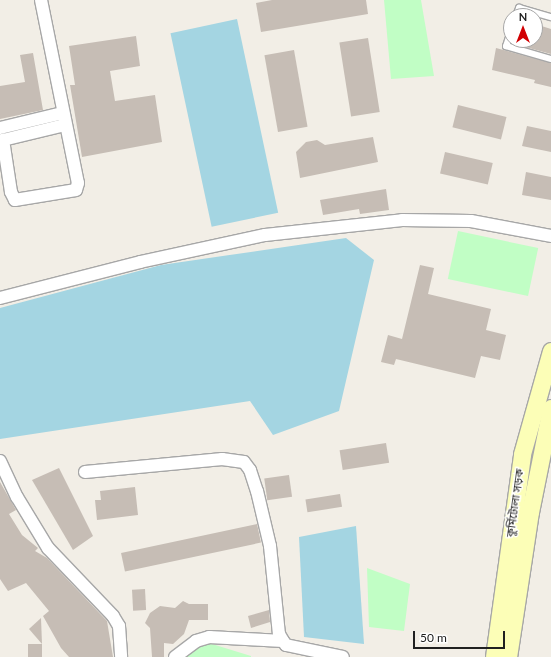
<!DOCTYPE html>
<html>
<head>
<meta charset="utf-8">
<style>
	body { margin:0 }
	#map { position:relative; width:551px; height:657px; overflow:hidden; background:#f2eee6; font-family:Lato,"Noto Sans Bengali",sans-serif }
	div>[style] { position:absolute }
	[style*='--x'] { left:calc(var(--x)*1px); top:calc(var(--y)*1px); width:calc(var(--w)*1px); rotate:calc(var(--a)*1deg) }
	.park>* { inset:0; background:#c1fec5; transform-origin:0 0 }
	.water>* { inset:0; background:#a4d5e2; transform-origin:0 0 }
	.building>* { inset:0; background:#c6bdb5; transform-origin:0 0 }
	.roads { filter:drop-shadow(1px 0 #a7a7a7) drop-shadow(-1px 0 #a7a7a7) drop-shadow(0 1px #a7a7a7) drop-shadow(0 -1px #a7a7a7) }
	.lane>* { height:6px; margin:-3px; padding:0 3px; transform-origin:3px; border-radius:3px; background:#fff }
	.street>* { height:12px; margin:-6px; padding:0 6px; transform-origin:6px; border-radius:6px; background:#fff }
	.secondary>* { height:17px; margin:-8.5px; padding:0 8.5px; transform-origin:8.5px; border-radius:8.5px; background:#fcfeb7 }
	span { translate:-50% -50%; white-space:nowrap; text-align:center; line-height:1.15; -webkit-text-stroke:3px #fff; paint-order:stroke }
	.street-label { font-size:11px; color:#202020 }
	.north { position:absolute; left:503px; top:8px; width:40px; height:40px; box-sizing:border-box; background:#fff; border:1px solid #a6a6a6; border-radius:50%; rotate:0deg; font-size:11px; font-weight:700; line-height:16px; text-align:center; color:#202020 }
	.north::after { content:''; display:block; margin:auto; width:14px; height:18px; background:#d10003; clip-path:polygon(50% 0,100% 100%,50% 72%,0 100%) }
	.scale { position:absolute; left:413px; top:631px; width:92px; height:18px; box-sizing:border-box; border:2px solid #202020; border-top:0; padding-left:5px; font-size:12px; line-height:14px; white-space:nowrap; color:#202020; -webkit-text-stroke:3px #fff; paint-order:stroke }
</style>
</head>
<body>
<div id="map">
	<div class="park">
		<i style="clip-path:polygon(384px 0,421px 0,434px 76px,391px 79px)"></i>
		<i style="left:458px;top:231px;width:82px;height:49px;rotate:12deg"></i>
		<i style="clip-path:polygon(367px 568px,410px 584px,404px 631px,369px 627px)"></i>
		<i style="clip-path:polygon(199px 640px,251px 656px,251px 657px,181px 657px)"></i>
	</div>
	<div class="water">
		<i style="left:237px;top:19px;width:198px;height:68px;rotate:78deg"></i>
		<i style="clip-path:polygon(346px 238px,374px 260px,339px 411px,273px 435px,250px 401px,0 439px,0 308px,161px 265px)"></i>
		<i style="clip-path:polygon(356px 526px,364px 644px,304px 637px,299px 537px)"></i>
	</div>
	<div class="building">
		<i style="clip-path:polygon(272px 0,366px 0,368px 14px,261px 32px,256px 3px)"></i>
		<i style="clip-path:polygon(535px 24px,551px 29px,551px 54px,518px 45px,520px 40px,535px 40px)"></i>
		<i style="clip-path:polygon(136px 36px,140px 66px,110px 71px,115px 101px,155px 95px,162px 142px,82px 157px,70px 85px,75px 85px,69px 46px)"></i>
		<i style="left:368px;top:38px;width:75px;height:29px;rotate:81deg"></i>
		<i style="clip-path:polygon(496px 48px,551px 63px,551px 87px,534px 83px,535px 80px,492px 70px)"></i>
		<i style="left:294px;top:50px;width:78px;height:30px;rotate:80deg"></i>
		<i style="clip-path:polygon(33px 53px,43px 110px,0 119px,0 86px,25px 82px,20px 55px)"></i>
		<i style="left:458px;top:105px;width:50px;height:23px;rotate:14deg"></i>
		<i style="clip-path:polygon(527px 126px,551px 131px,551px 152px,522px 146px)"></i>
		<i style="clip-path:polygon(373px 137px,378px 162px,300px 178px,296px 152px,306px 142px,317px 140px,325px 145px)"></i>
		<i style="left:445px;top:152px;width:49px;height:22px;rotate:13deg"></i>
		<i style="clip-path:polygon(526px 172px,551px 177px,551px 200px,522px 195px)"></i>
		<i style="clip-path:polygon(386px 189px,389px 210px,360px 214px,359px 209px,323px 215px,320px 200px)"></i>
		<i style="clip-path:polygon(420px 265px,434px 268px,428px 294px,491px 309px,486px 330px,506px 335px,500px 360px,481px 356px,475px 378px,396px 359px,394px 365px,381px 362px,388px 335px,402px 339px)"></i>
		<i style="left:386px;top:443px;width:20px;height:47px;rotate:81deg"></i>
		<i style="clip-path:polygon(59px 468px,93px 536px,73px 550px,32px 480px)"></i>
		<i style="left:289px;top:475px;width:22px;height:25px;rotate:82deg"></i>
		<i style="clip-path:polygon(0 482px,16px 510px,9px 514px,22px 535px,38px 548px,35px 551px,47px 558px,107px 621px,113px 657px,69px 657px,61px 648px,43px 616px,49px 611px,26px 583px,8px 591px,0 579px)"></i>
		<i style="clip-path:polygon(135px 487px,138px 515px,97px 520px,95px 500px,101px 500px,100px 491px)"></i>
		<i style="left:340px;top:494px;width:13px;height:35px;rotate:81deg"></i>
		<i style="left:257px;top:524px;width:19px;height:139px;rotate:78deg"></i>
		<i style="left:145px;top:589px;width:21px;height:13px;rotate:87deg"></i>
		<i style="clip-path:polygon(183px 601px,189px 604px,208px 604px,208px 620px,189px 620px,184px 634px,173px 644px,164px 643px,164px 657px,152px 657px,150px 628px,145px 623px,150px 613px,160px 606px,175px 608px)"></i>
		<i style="clip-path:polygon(269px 610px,270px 622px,251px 628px,248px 616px)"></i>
		<i style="clip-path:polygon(41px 618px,42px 644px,29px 629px)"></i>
		<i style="left:42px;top:644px;width:13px;height:14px;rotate:90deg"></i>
	</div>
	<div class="roads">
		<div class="lane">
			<i style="--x:516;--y:16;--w:9;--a:-69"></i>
			<i style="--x:519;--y:8;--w:33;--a:16"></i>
			<i style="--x:511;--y:31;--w:16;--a:108"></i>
			<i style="--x:506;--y:46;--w:47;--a:16.1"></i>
		</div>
		<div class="street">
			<i style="--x:41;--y:0;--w:187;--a:78.6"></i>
			<i style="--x:78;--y:183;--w:7;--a:106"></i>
			<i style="--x:76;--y:190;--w:62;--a:170.7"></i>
			<i style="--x:15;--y:200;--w:9;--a:-117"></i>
			<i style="--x:11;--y:192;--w:53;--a:-98.7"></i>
			<i style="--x:3;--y:140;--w:64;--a:-13.6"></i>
			<i style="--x:0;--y:128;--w:65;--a:-13.4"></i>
			<i style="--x:0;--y:298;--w:145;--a:-14.4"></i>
			<i style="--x:140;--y:262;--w:128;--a:-12.2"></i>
			<i style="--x:265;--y:235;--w:138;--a:-6.2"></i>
			<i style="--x:402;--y:220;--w:69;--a:0.8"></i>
			<i style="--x:471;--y:221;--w:81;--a:10.6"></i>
			<i style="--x:0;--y:461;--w:40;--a:65"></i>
			<i style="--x:17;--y:497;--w:60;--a:58.7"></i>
			<i style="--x:48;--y:548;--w:94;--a:46.3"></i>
			<i style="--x:113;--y:616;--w:12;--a:59"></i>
			<i style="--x:119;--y:626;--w:31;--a:86"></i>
			<i style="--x:85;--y:472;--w:138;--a:-5.4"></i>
			<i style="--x:222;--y:459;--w:22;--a:8"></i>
			<i style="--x:244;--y:462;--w:10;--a:53"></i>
			<i style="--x:250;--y:470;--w:22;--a:72"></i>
			<i style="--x:257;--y:491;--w:57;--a:76.7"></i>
			<i style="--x:270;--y:546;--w:88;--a:84.2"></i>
			<i style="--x:279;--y:634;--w:8;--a:60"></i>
			<i style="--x:283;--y:641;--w:5;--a:53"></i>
			<i style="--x:286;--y:645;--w:58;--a:11.9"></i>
			<i style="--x:175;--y:657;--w:26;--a:-37"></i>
			<i style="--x:196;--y:641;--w:14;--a:-17"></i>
			<i style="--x:209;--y:637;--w:74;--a:3.1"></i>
		</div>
		<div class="secondary">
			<i style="--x:494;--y:657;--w:205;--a:-82.1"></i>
			<i style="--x:522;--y:454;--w:107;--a:-74.3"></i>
			<i style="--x:508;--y:657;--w:147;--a:-81.4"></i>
			<i style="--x:530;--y:512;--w:106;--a:-78.6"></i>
		</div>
	</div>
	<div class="street-label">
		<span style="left:515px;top:503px;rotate:-82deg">কুর্মিটোলা সড়ক</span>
	</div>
	<div class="north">N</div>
	<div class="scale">50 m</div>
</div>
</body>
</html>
